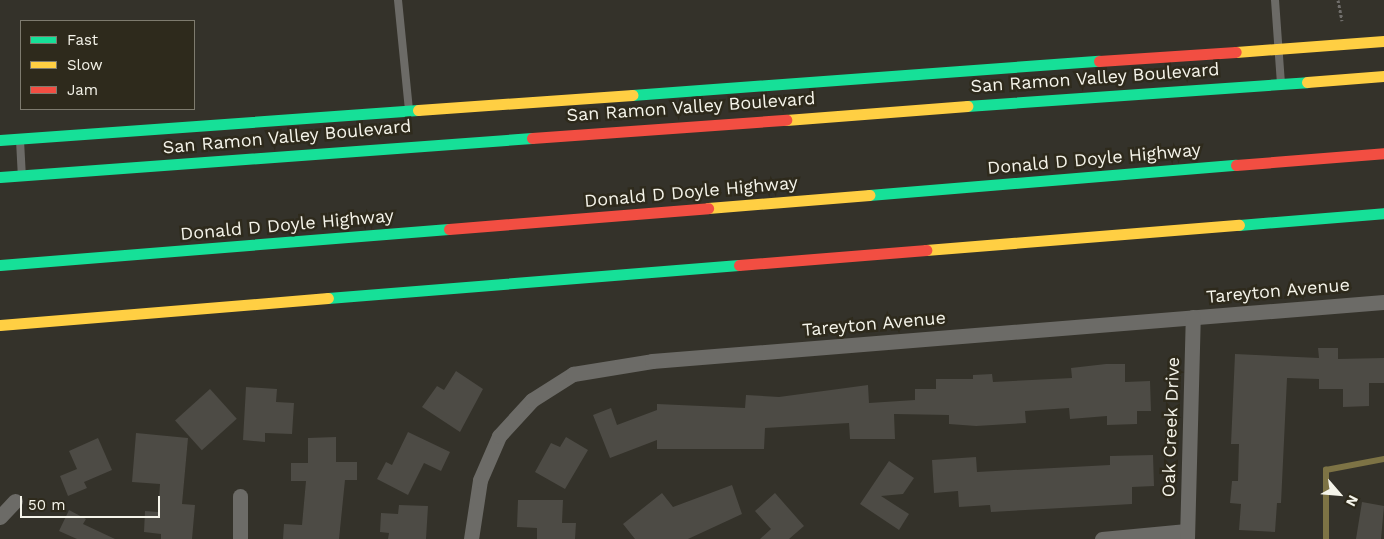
<!DOCTYPE html>
<html>
<head>
<meta charset="utf-8">
<style>
	body { margin:0 }
	#map { position:relative; width:1384px; height:539px; overflow:hidden; background:#34322a; font-family:"Work Sans",sans-serif }
	div>[style] { position:absolute }
	[style*='--x'] { left:calc(var(--x)*1px); top:calc(var(--y)*1px); width:calc(var(--w)*1px); rotate:calc(var(--a)*1deg) }
	.stream>* { height:5.5px; margin:-2.75px; padding:0 2.75px; transform-origin:2.75px; border-radius:2.75px; background:#7d7345 }
	.building>* { inset:0; background:#4d4b45; transform-origin:0 0 }
	.path>* { height:3px; margin-top:-1.5px; transform-origin:0; background:repeating-linear-gradient(90deg,#706e6b 0 2.5px,transparent 0 5px) }
	.lane>* { height:8px; margin:-4px; padding:0 4px; transform-origin:4px; border-radius:4px; background:#6c6b67 }
	.street>* { height:15px; margin:-7.5px; padding:0 7.5px; transform-origin:7.5px; border-radius:7.5px; background:#6c6b67 }
	.fast>* { height:11px; margin:-5.5px; padding:0 5.5px; transform-origin:5.5px; border-radius:5.5px; background:#16e098 }
	.slow>* { height:11px; margin:-5.5px; padding:0 5.5px; transform-origin:5.5px; border-radius:5.5px; background:#ffcf43 }
	.jam>* { height:11px; margin:-5.5px; padding:0 5.5px; transform-origin:5.5px; border-radius:5.5px; background:#f24e42 }
	span { translate:-50% -50%; white-space:nowrap; text-align:center; line-height:1.15; -webkit-text-stroke:5px #2e2a1c; paint-order:stroke }
	.street-label { font-size:18px; color:#f5f4ea }
	.legend { position:absolute; left:20px; top:20px; width:175px; height:90px; box-sizing:border-box; background:#2e2a1c; border:1px solid #7e7b6e; margin:0; padding:6px 9px; list-style:none; font-size:15px; color:#f5f4ea }
	.legend li { display:flex; align-items:center; gap:10px; height:25px }
	.legend b { width:25px; border:1px solid #7e7b6e }
	.north { position:absolute; left:1314px; top:469px; width:50px; height:50px; -webkit-text-stroke:4px #2e2a1c; paint-order:stroke; rotate:117deg; font-size:14px; font-weight:700; line-height:20px; text-align:center; color:#f5f4ea }
	.north::after { content:''; display:block; margin:auto; width:18px; height:22px; background:#f5f4ea; clip-path:polygon(50% 0,100% 100%,50% 72%,0 100%) }
	.scale { position:absolute; left:20px; top:496px; width:140px; height:22px; box-sizing:border-box; border:2px solid #f5f4ea; border-top:0; padding-left:6px; font-size:15px; line-height:18px; white-space:nowrap; color:#f5f4ea; -webkit-text-stroke:4px #2e2a1c; paint-order:stroke }
</style>
</head>
<body>
<div id="map">
	<div class="stream">
		<i style="--x:1326;--y:539;--w:69;--a:-90"></i>
		<i style="--x:1326;--y:470;--w:59;--a:-10.7"></i>
	</div>
	<div class="building">
		<i style="clip-path:polygon(1318px 348px,1338px 348px,1338px 359px,1384px 358px,1384px 383px,1369px 383px,1369px 406px,1343px 407px,1343px 389px,1319px 389px,1319px 379px,1287px 378px,1281px 503px,1277px 503px,1275px 532px,1239px 530px,1241px 504px,1230px 503px,1232px 481px,1238px 481px,1239px 444px,1231px 444px,1235px 354px,1319px 358px)"></i>
		<i style="clip-path:polygon(1106px 364px,1125px 364px,1125px 382px,1150px 381px,1151px 411px,1137px 411px,1137px 424px,1107px 425px,1107px 416px,1070px 419px,1069px 408px,1025px 411px,1026px 423px,976px 426px,949px 424px,949px 415px,894px 414px,895px 439px,850px 439px,849px 423px,765px 428px,764px 449px,657px 449px,657px 440px,610px 458px,593px 415px,611px 408px,617px 425px,657px 410px,657px 404px,745px 408px,746px 395px,779px 397px,868px 385px,869px 403px,915px 400px,915px 389px,936px 389px,936px 379px,973px 379px,973px 375px,992px 374px,993px 382px,1072px 378px,1071px 368px)"></i>
		<i style="clip-path:polygon(456px 371px,483px 389px,460px 432px,422px 407px,437px 386px,444px 390px)"></i>
		<i style="clip-path:polygon(246px 387px,277px 389px,276px 402px,294px 403px,292px 434px,265px 433px,265px 442px,243px 440px)"></i>
		<i style="left:210px;top:389px;width:40px;height:47px;rotate:48deg"></i>
		<i style="clip-path:polygon(408px 432px,450px 452px,441px 471px,424px 463px,408px 495px,377px 479px,386px 462px,392px 465px)"></i>
		<i style="clip-path:polygon(136px 433px,188px 438px,182px 504px,195px 505px,192px 539px,161px 539px,161px 534px,144px 532px,145px 511px,158px 512px,160px 484px,132px 482px)"></i>
		<i style="clip-path:polygon(336px 437px,336px 462px,357px 462px,357px 480px,345px 480px,339px 539px,283px 539px,284px 524px,302px 525px,306px 481px,291px 481px,291px 463px,308px 463px,308px 438px)"></i>
		<i style="clip-path:polygon(566px 437px,588px 450px,565px 489px,535px 472px,551px 443px,560px 447px)"></i>
		<i style="clip-path:polygon(98px 438px,112px 470px,84px 482px,87px 488px,68px 496px,60px 476px,77px 469px,69px 451px)"></i>
		<i style="clip-path:polygon(1153px 455px,1154px 486px,1132px 487px,1132px 504px,991px 512px,990px 505px,959px 507px,958px 491px,934px 493px,932px 460px,976px 457px,977px 472px,1110px 465px,1110px 456px)"></i>
		<i style="clip-path:polygon(889px 461px,914px 478px,903px 494px,881px 496px,909px 514px,899px 530px,860px 504px)"></i>
		<i style="clip-path:polygon(732px 485px,742px 514px,688px 539px,635px 539px,623px 524px,662px 493px,673px 507px)"></i>
		<i style="clip-path:polygon(775px 493px,804px 526px,789px 539px,760px 539px,771px 529px,755px 511px)"></i>
		<i style="clip-path:polygon(518px 500px,563px 500px,562px 523px,576px 523px,575px 539px,537px 539px,537px 528px,517px 527px)"></i>
		<i style="clip-path:polygon(1362px 502px,1384px 506px,1381px 539px,1356px 539px)"></i>
		<i style="clip-path:polygon(399px 505px,428px 506px,426px 539px,388px 539px,389px 533px,380px 532px,381px 513px,398px 514px)"></i>
		<i style="clip-path:polygon(69px 510px,86px 519px,83px 524px,115px 539px,77px 539px,59px 531px)"></i>
	</div>
	<div class="path">
		<i style="--x:1338;--y:0;--w:21;--a:79"></i>
	</div>
	<div class="lane">
		<i style="--x:398;--y:0;--w:111;--a:84.3"></i>
		<i style="--x:1275;--y:0;--w:83;--a:85.9"></i>
		<i style="--x:20;--y:140;--w:34;--a:87"></i>
	</div>
	<div class="street">
		<i style="--x:0;--y:517;--w:22;--a:-47"></i>
		<i style="--x:240;--y:539;--w:43;--a:-90"></i>
		<i style="--x:471;--y:539;--w:60;--a:-81.3"></i>
		<i style="--x:480;--y:480;--w:48;--a:-66.6"></i>
		<i style="--x:499;--y:436;--w:49;--a:-47.5"></i>
		<i style="--x:532;--y:400;--w:49;--a:-32.4"></i>
		<i style="--x:573;--y:374;--w:80;--a:-9.3"></i>
		<i style="--x:652;--y:361;--w:734;--a:-4.61"></i>
		<i style="--x:1102;--y:539;--w:85;--a:-5.4"></i>
		<i style="--x:1187;--y:539;--w:222;--a:-88.5"></i>
	</div>
	<div class="fast">
		<i style="--x:632;--y:95;--w:468;--a:-4.2"></i>
		<i style="--x:967;--y:106;--w:341;--a:-4"></i>
		<i style="--x:0;--y:140;--w:419;--a:-4.1"></i>
		<i style="--x:0;--y:177;--w:533;--a:-4.19"></i>
		<i style="--x:869;--y:195;--w:368;--a:-4.7"></i>
		<i style="--x:1239;--y:225;--w:145;--a:-4.7"></i>
		<i style="--x:0;--y:265;--w:450;--a:-4.6"></i>
		<i style="--x:328;--y:298;--w:412;--a:-4.6"></i>
	</div>
	<div class="slow">
		<i style="--x:1236;--y:52;--w:148;--a:-4.3"></i>
		<i style="--x:1307;--y:82;--w:77;--a:-4.5"></i>
		<i style="--x:418;--y:110;--w:215;--a:-4"></i>
		<i style="--x:786;--y:120;--w:182;--a:-4.4"></i>
		<i style="--x:708;--y:208;--w:162;--a:-4.6"></i>
		<i style="--x:926;--y:250;--w:314;--a:-4.6"></i>
		<i style="--x:0;--y:325;--w:329;--a:-4.7"></i>
	</div>
	<div class="jam">
		<i style="--x:1099;--y:61;--w:137;--a:-3.8"></i>
		<i style="--x:532;--y:138;--w:255;--a:-4.1"></i>
		<i style="--x:1236;--y:165;--w:148;--a:-4.6"></i>
		<i style="--x:449;--y:229;--w:260;--a:-4.6"></i>
		<i style="--x:739;--y:265;--w:188;--a:-4.6"></i>
	</div>
	<div class="street-label">
		<span style="left:1095px;top:78px;rotate:-4deg">San Ramon Valley Boulevard</span>
		<span style="left:691px;top:107px;rotate:-4deg">San Ramon Valley Boulevard</span>
		<span style="left:287px;top:137px;rotate:-5deg">San Ramon Valley Boulevard</span>
		<span style="left:1094px;top:159px;rotate:-5deg">Donald D Doyle Highway</span>
		<span style="left:691px;top:192px;rotate:-5deg">Donald D Doyle Highway</span>
		<span style="left:287px;top:225px;rotate:-5deg">Donald D Doyle Highway</span>
		<span style="left:1278px;top:291px;rotate:-5deg">Tareyton Avenue</span>
		<span style="left:874px;top:324px;rotate:-5deg">Tareyton Avenue</span>
		<span style="left:1171px;top:427px;rotate:-88deg">Oak Creek Drive</span>
	</div>
	<ul class="legend">
	<li><b style="height:6px;background:#16e098"></b>Fast</li>
	<li><b style="height:6px;background:#ffcf43"></b>Slow</li>
	<li><b style="height:6px;background:#f24e42"></b>Jam</li>
	</ul>
	<div class="north">N</div>
	<div class="scale">50 m</div>
</div>
</body>
</html>
